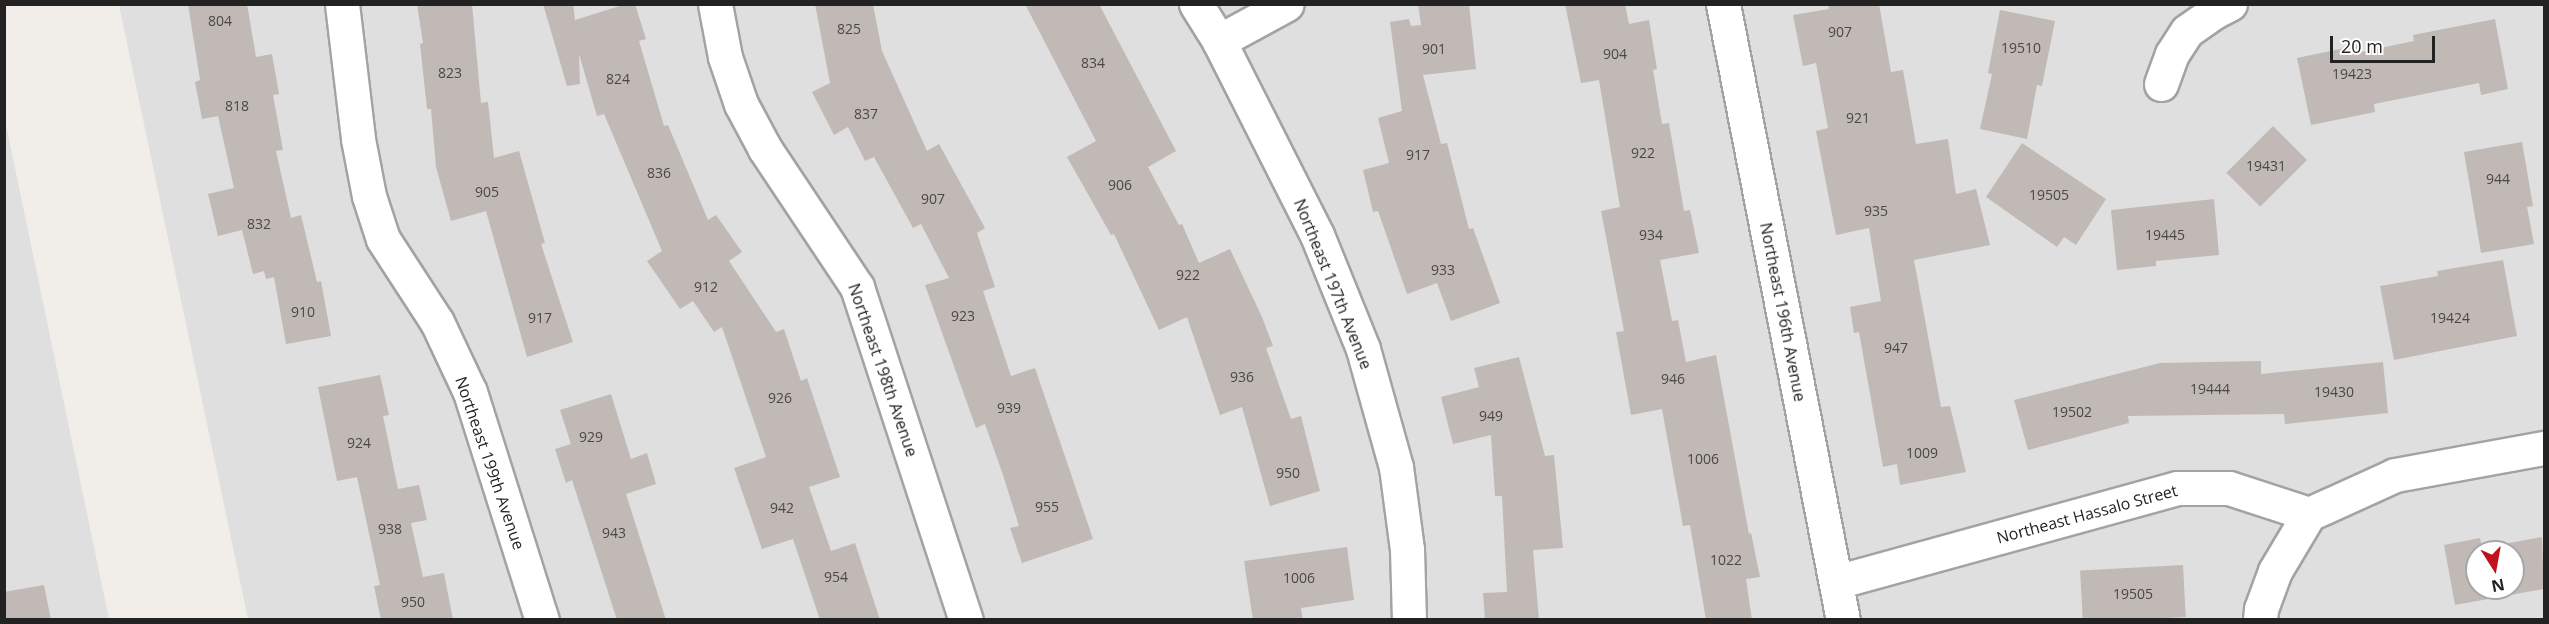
<!DOCTYPE html>
<html>
<head>
<meta charset="utf-8">
<style>
	body { margin:0 }
	#map { position:relative; width:2549px; height:624px; overflow:hidden; background:#f1eee9; font-family:"Open Sans",sans-serif }
	div>[style] { position:absolute }
	[style*='--x'] { left:calc(var(--x)*1px); top:calc(var(--y)*1px); width:calc(var(--w)*1px); rotate:calc(var(--a)*1deg) }
	.residential>* { inset:0; background:#dfdfdf }
	.building>* { inset:0; background:#c1b9b6; transform-origin:0 0 }
	.roads { filter:drop-shadow(2px 0 #a3a3a3) drop-shadow(-2px 0 #a3a3a3) drop-shadow(0 2px #a3a3a3) drop-shadow(0 -2px #a3a3a3) }
	.street>* { height:33px; margin:-16.5px; padding:0 16.5px; transform-origin:16.5px; border-radius:16.5px; background:#fff }
	span { translate:-50% -50%; white-space:nowrap; text-align:center; line-height:1.15; -webkit-text-stroke:5px #fff; paint-order:stroke }
	.number-label { font-size:14px; color:#4a4847 }
	.number-label span { -webkit-text-stroke-width:0 }
	.street-label { font-size:16px; color:#222 }
	.frame { position:absolute; inset:0; border:6px solid #222; pointer-events:none }
	.north { position:absolute; left:2465px; top:540px; width:60px; height:60px; box-sizing:border-box; background:#fff; border:2px solid #a7a7a7; border-radius:50%; rotate:169deg; font-size:16px; font-weight:700; line-height:24px; text-align:center; color:#222 }
	.north::after { content:''; display:block; margin:auto; width:21px; height:27px; background:#c3101f; clip-path:polygon(50% 0,100% 100%,50% 72%,0 100%) }
	.scale { position:absolute; left:2330px; top:36px; width:105px; height:27px; box-sizing:border-box; border:3px solid #222; border-top:0; padding-left:8px; font-size:18px; line-height:21px; white-space:nowrap; color:#222; -webkit-text-stroke:4px #fff; paint-order:stroke }
</style>
</head>
<body>
<div id="map">
	<div class="residential">
		<i style="clip-path:polygon(evenodd,119px 5px,2544px 5px,2544px 619px,248px 619px,119px 5px,2477px 552px,2513px 552px,2513px 588px,2477px 588px,2477px 552px)"></i>
		<i style="clip-path:polygon(5px 120px,109px 619px,5px 619px)"></i>
	</div>
	<div class="building">
		<i style="clip-path:polygon(188px 4px,247px 4px,256px 57px,272px 54px,279px 94px,273px 95px,283px 150px,276px 151px,291px 218px,301px 215px,317px 282px,321px 281px,331px 336px,286px 344px,274px 277px,266px 279px,264px 271px,253px 274px,242px 230px,218px 236px,208px 194px,234px 188px,218px 116px,202px 119px,195px 82px,200px 80px)"></i>
		<i style="clip-path:polygon(417px 4px,472px 4px,481px 103px,488px 102px,494px 158px,519px 151px,545px 243px,541px 244px,573px 342px,527px 357px,486px 211px,451px 221px,436px 167px,431px 109px,427px 109px,420px 44px,423px 43px)"></i>
		<i style="clip-path:polygon(543px 4px,573px 4px,575px 20px,626px 4px,635px 4px,646px 39px,639px 41px,664px 126px,668px 125px,708px 220px,716px 215px,742px 252px,729px 261px,776px 332px,784px 329px,801px 381px,807px 378px,840px 477px,809px 487px,831px 551px,855px 543px,880px 620px,820px 620px,793px 539px,762px 549px,734px 468px,766px 457px,722px 327px,714px 332px,693px 301px,680px 309px,647px 261px,662px 251px,604px 114px,597px 116px,579px 54px,580px 84px,567px 86px)"></i>
		<i style="clip-path:polygon(815px 4px,873px 4px,882px 51px,927px 151px,939px 144px,985px 228px,977px 233px,995px 287px,983px 291px,1011px 376px,1035px 368px,1093px 539px,1022px 563px,1010px 528px,1019px 526px,1003px 475px,985px 424px,976px 428px,925px 285px,949px 278px,921px 224px,913px 228px,874px 157px,865px 161px,848px 127px,834px 135px,812px 92px,830px 83px)"></i>
		<i style="clip-path:polygon(1025px 4px,1099px 4px,1176px 151px,1148px 167px,1179px 225px,1182px 224px,1199px 263px,1230px 249px,1262px 317px,1273px 346px,1266px 348px,1291px 419px,1301px 416px,1320px 491px,1270px 506px,1242px 407px,1220px 415px,1187px 317px,1159px 330px,1114px 234px,1111px 235px,1067px 157px,1096px 141px)"></i>
		<i style="clip-path:polygon(1418px 4px,1469px 4px,1476px 69px,1423px 75px,1441px 144px,1447px 143px,1469px 229px,1473px 228px,1500px 303px,1451px 321px,1437px 283px,1407px 294px,1378px 211px,1373px 212px,1363px 170px,1389px 163px,1378px 118px,1402px 111px,1390px 22px,1409px 19px,1411px 26px,1421px 25px)"></i>
		<i style="clip-path:polygon(1565px 4px,1625px 4px,1629px 24px,1649px 20px,1657px 69px,1653px 70px,1662px 124px,1669px 123px,1684px 211px,1690px 210px,1699px 253px,1660px 260px,1672px 321px,1678px 320px,1686px 362px,1716px 355px,1749px 534px,1751px 533px,1760px 577px,1746px 579px,1752px 620px,1706px 620px,1690px 525px,1683px 526px,1662px 409px,1631px 415px,1616px 332px,1624px 331px,1601px 211px,1620px 207px,1599px 80px,1581px 83px)"></i>
		<i style="clip-path:polygon(1828px 4px,1879px 4px,1891px 72px,1903px 70px,1916px 144px,1948px 139px,1956px 194px,1976px 189px,1990px 245px,1914px 260px,1941px 407px,1950px 406px,1966px 472px,1900px 485px,1897px 464px,1883px 467px,1859px 332px,1854px 333px,1850px 307px,1881px 301px,1869px 228px,1836px 235px,1816px 131px,1828px 128px,1816px 63px,1803px 66px,1793px 15px,1829px 9px)"></i>
		<i style="clip-path:polygon(2000px 10px,2055px 21px,2042px 86px,2037px 85px,2027px 139px,1980px 129px,1992px 74px,1988px 73px)"></i>
		<i style="clip-path:polygon(2495px 19px,2508px 89px,2481px 95px,2479px 83px,2374px 104px,2375px 112px,2311px 125px,2297px 58px,2359px 45px,2361px 52px,2414px 41px,2413px 35px)"></i>
		<i style="left:2273px;top:126px;width:48px;height:66px;rotate:45deg"></i>
		<i style="clip-path:polygon(2522px 142px,2533px 206px,2527px 207px,2534px 244px,2481px 253px,2464px 152px)"></i>
		<i style="clip-path:polygon(2022px 143px,2106px 199px,2076px 245px,2064px 237px,2057px 247px,1986px 197px)"></i>
		<i style="clip-path:polygon(2214px 199px,2219px 255px,2156px 261px,2156px 266px,2117px 270px,2111px 210px)"></i>
		<i style="clip-path:polygon(2503px 260px,2517px 336px,2394px 360px,2380px 286px,2438px 276px,2437px 271px)"></i>
		<i style="clip-path:polygon(1519px 357px,1545px 456px,1554px 455px,1563px 548px,1533px 550px,1539px 620px,1485px 620px,1483px 593px,1507px 592px,1502px 496px,1495px 496px,1491px 435px,1453px 444px,1441px 397px,1479px 387px,1474px 368px)"></i>
		<i style="clip-path:polygon(2261px 361px,2261px 374px,2383px 362px,2388px 413px,2285px 424px,2284px 414px,2128px 416px,2129px 423px,2028px 450px,2014px 400px,2160px 363px)"></i>
		<i style="clip-path:polygon(380px 375px,389px 415px,383px 416px,398px 489px,419px 485px,427px 520px,411px 523px,423px 577px,444px 573px,453px 620px,381px 620px,374px 586px,380px 585px,357px 477px,337px 481px,318px 387px)"></i>
		<i style="clip-path:polygon(611px 394px,631px 459px,647px 453px,656px 484px,626px 494px,666px 620px,617px 620px,572px 480px,566px 483px,555px 449px,571px 444px,560px 410px)"></i>
		<i style="clip-path:polygon(evenodd,2542px 537px,2544px 589px,2455px 605px,2444px 545px,2480px 538px,2482px 548px,2542px 537px,2477px 552px,2513px 552px,2513px 588px,2477px 588px,2477px 552px)"></i>
		<i style="clip-path:polygon(1347px 547px,1354px 600px,1301px 608px,1303px 620px,1253px 620px,1244px 561px)"></i>
		<i style="left:2183px;top:565px;width:52px;height:103px;rotate:87deg"></i>
		<i style="clip-path:polygon(44px 585px,51px 620px,4px 620px,4px 592px)"></i>
	</div>
	<div class="roads">
		<div class="street">
			<i style="--x:342;--y:4;--w:136;--a:83.2"></i>
			<i style="--x:358;--y:139;--w:58;--a:79.1"></i>
			<i style="--x:369;--y:196;--w:45;--a:72"></i>
			<i style="--x:383;--y:239;--w:99;--a:57"></i>
			<i style="--x:437;--y:322;--w:77;--a:64.8"></i>
			<i style="--x:470;--y:392;--w:239;--a:72.5"></i>
			<i style="--x:715;--y:4;--w:54;--a:79.3"></i>
			<i style="--x:725;--y:57;--w:50;--a:71.2"></i>
			<i style="--x:741;--y:104;--w:51;--a:61.9"></i>
			<i style="--x:765;--y:149;--w:166;--a:56.3"></i>
			<i style="--x:857;--y:287;--w:350;--a:71.9"></i>
			<i style="--x:1196;--y:4;--w:44;--a:58.1"></i>
			<i style="--x:1219;--y:41;--w:217;--a:63.2"></i>
			<i style="--x:1317;--y:235;--w:123;--a:68"></i>
			<i style="--x:1363;--y:349;--w:123;--a:74.4"></i>
			<i style="--x:1396;--y:467;--w:83;--a:82.4"></i>
			<i style="--x:1407;--y:549;--w:71;--a:88.4"></i>
			<i style="--x:1723;--y:4;--w:628;--a:78.98"></i>
			<i style="--x:1219;--y:41;--w:77;--a:-28.6"></i>
			<i style="--x:2161;--y:84;--w:32;--a:-70"></i>
			<i style="--x:2172;--y:54;--w:27;--a:-57"></i>
			<i style="--x:2187;--y:31;--w:33;--a:-35"></i>
			<i style="--x:2214;--y:12;--w:18;--a:-27"></i>
			<i style="--x:1836;--y:582;--w:354;--a:-15.4"></i>
			<i style="--x:2177;--y:488;--w:52;--a:0"></i>
			<i style="--x:2229;--y:488;--w:84;--a:18"></i>
			<i style="--x:2309;--y:514;--w:94;--a:-24.4"></i>
			<i style="--x:2395;--y:475;--w:151;--a:-10.3"></i>
			<i style="--x:2260;--y:620;--w:11;--a:-85"></i>
			<i style="--x:2261;--y:609;--w:40;--a:-69.8"></i>
			<i style="--x:2275;--y:571;--w:66;--a:-59.2"></i>
		</div>
	</div>
	<div class="number-label">
		<span style="left:220px;top:21px">804</span>
		<span style="left:849px;top:29px">825</span>
		<span style="left:1840px;top:32px">907</span>
		<span style="left:2021px;top:48px">19510</span>
		<span style="left:1434px;top:49px">901</span>
		<span style="left:1615px;top:54px">904</span>
		<span style="left:1093px;top:63px">834</span>
		<span style="left:450px;top:73px">823</span>
		<span style="left:2352px;top:74px">19423</span>
		<span style="left:618px;top:79px">824</span>
		<span style="left:237px;top:106px">818</span>
		<span style="left:866px;top:114px">837</span>
		<span style="left:1858px;top:118px">921</span>
		<span style="left:1643px;top:153px">922</span>
		<span style="left:1418px;top:155px">917</span>
		<span style="left:2266px;top:166px">19431</span>
		<span style="left:659px;top:173px">836</span>
		<span style="left:2498px;top:179px">944</span>
		<span style="left:1120px;top:185px">906</span>
		<span style="left:487px;top:192px">905</span>
		<span style="left:2049px;top:195px">19505</span>
		<span style="left:933px;top:199px">907</span>
		<span style="left:1876px;top:211px">935</span>
		<span style="left:259px;top:224px">832</span>
		<span style="left:1651px;top:235px">934</span>
		<span style="left:2165px;top:235px">19445</span>
		<span style="left:1443px;top:270px">933</span>
		<span style="left:1188px;top:275px">922</span>
		<span style="left:706px;top:287px">912</span>
		<span style="left:303px;top:312px">910</span>
		<span style="left:963px;top:316px">923</span>
		<span style="left:540px;top:318px">917</span>
		<span style="left:2450px;top:318px">19424</span>
		<span style="left:1896px;top:348px">947</span>
		<span style="left:1242px;top:377px">936</span>
		<span style="left:1673px;top:379px">946</span>
		<span style="left:2210px;top:389px">19444</span>
		<span style="left:2334px;top:392px">19430</span>
		<span style="left:780px;top:398px">926</span>
		<span style="left:1009px;top:408px">939</span>
		<span style="left:2072px;top:412px">19502</span>
		<span style="left:1491px;top:416px">949</span>
		<span style="left:591px;top:437px">929</span>
		<span style="left:359px;top:443px">924</span>
		<span style="left:1922px;top:453px">1009</span>
		<span style="left:1703px;top:459px">1006</span>
		<span style="left:1288px;top:473px">950</span>
		<span style="left:1047px;top:507px">955</span>
		<span style="left:782px;top:508px">942</span>
		<span style="left:390px;top:529px">938</span>
		<span style="left:614px;top:533px">943</span>
		<span style="left:1726px;top:560px">1022</span>
		<span style="left:836px;top:577px">954</span>
		<span style="left:1299px;top:578px">1006</span>
		<span style="left:2133px;top:594px">19505</span>
		<span style="left:413px;top:602px">950</span>
	</div>
	<div class="street-label">
		<span style="left:1333px;top:284px;rotate:68deg">Northeast 197th Avenue</span>
		<span style="left:1783px;top:312px;rotate:79deg">Northeast 196th Avenue</span>
		<span style="left:883px;top:370px;rotate:71deg">Northeast 198th Avenue</span>
		<span style="left:490px;top:463px;rotate:71deg">Northeast 199th Avenue</span>
		<span style="left:2087px;top:514px;rotate:-15deg">Northeast Hassalo Street</span>
	</div>
	<div class="frame"></div>
	<div class="north">N</div>
	<div class="scale">20 m</div>
</div>
</body>
</html>
